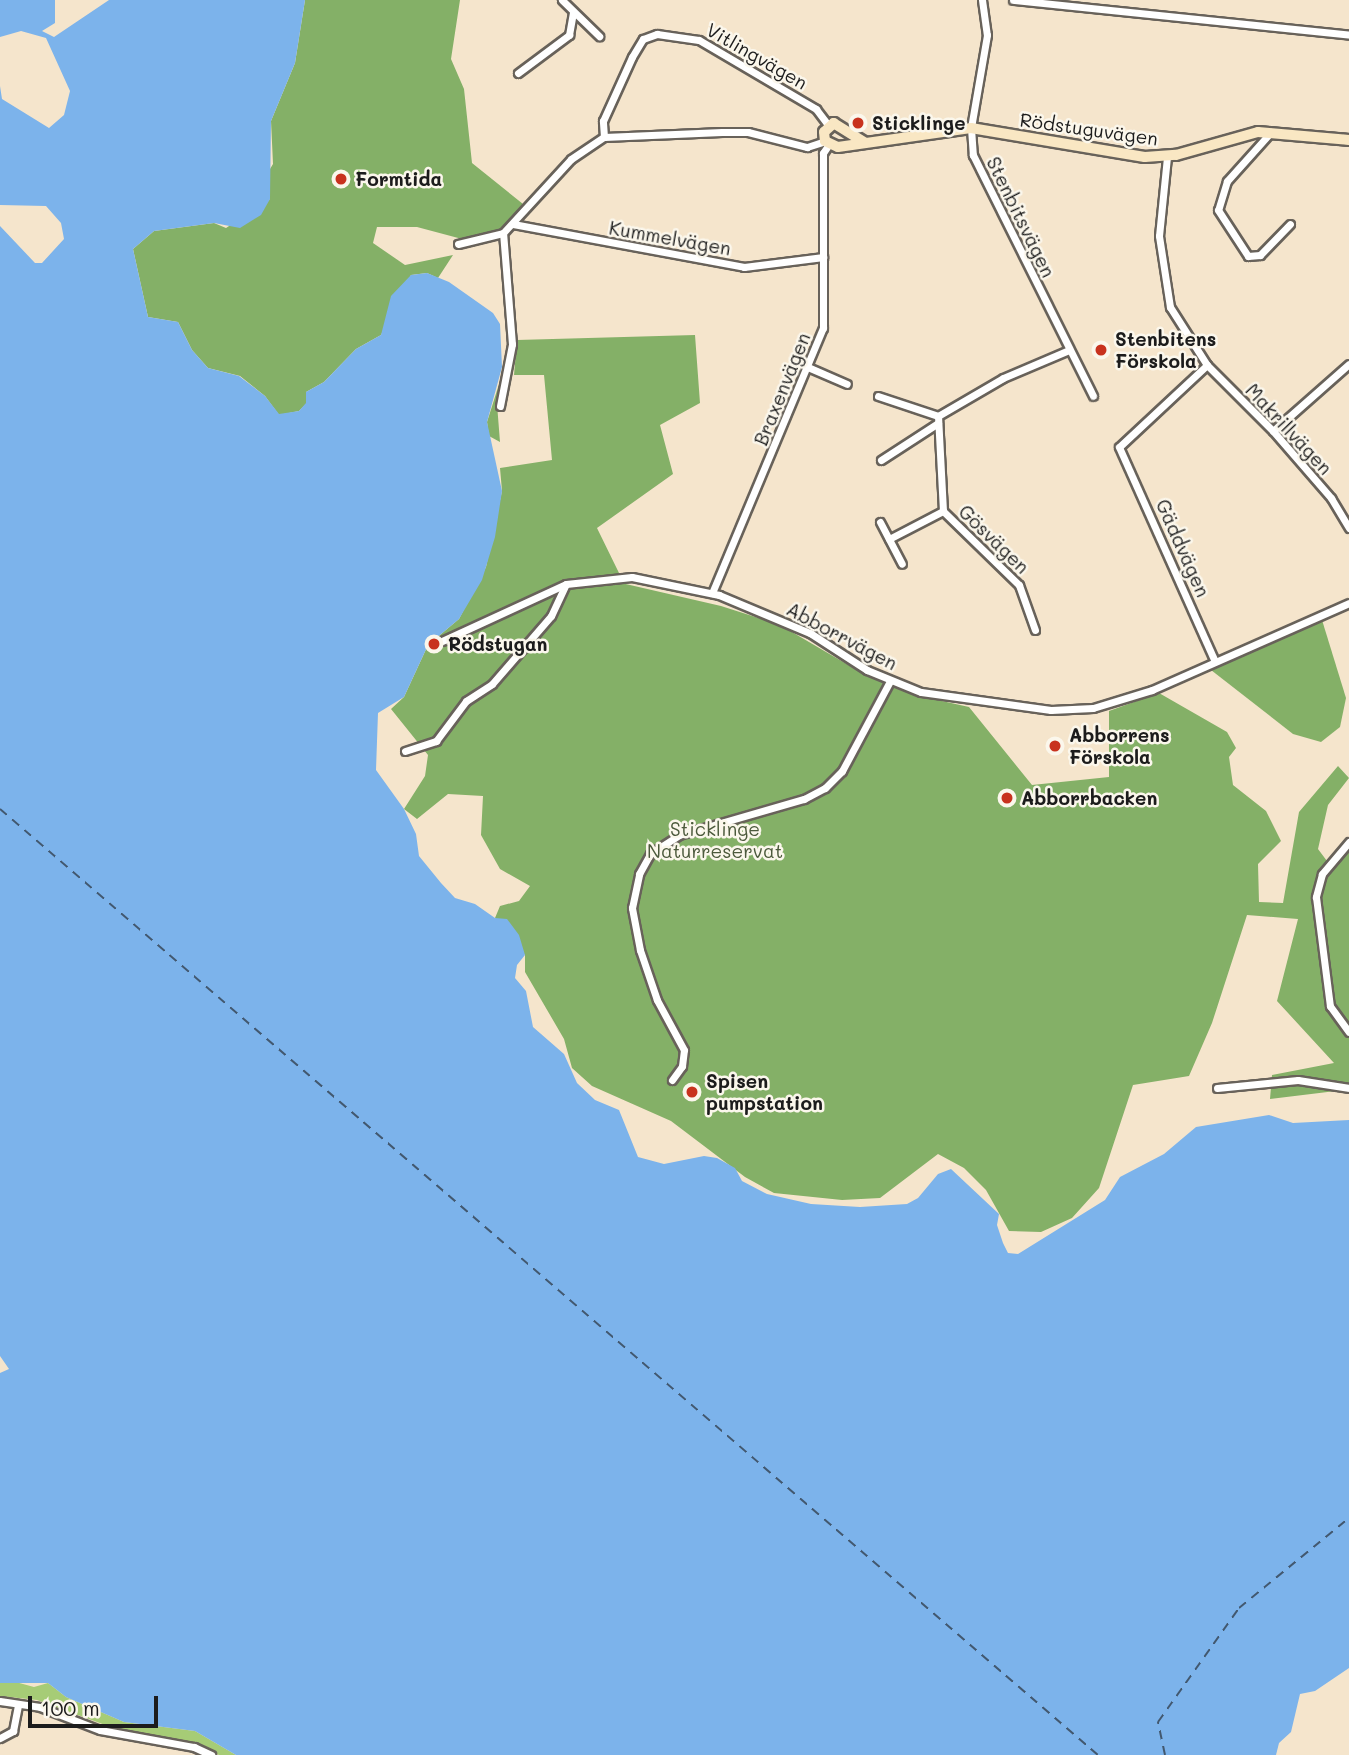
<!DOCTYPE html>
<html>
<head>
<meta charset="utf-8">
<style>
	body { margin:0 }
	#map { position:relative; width:1349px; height:1755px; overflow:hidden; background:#f5e5cc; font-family:Mali,sans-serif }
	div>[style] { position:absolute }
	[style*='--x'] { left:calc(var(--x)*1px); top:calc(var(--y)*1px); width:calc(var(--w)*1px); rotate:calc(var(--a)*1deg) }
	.green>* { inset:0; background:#a6cc76 }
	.forest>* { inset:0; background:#84b067 }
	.water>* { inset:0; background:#7cb3eb }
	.ferry>* { height:2px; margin-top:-1px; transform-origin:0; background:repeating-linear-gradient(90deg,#42586f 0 9px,transparent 0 16px) }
	.roads { filter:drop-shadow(2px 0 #68625a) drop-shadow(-2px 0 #68625a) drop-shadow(0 2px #68625a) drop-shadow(0 -2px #68625a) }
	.street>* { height:7px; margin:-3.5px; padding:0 3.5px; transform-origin:3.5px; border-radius:3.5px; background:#fff }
	.secondary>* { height:10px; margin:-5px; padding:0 5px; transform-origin:5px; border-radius:5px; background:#f9e7c3 }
	.dots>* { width:19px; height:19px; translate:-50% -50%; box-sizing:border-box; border:4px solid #fbf7ec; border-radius:50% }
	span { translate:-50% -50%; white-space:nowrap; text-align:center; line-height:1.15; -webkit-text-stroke:5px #fbf7ec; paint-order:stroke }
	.street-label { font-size:19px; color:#1c1c1c }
	.poi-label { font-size:19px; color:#1c1c1c; font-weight:700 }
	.left { translate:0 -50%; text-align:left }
	.park-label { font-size:19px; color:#4c5a3c }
	.scale { position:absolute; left:28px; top:1696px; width:130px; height:32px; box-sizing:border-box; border:4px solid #1c1c1c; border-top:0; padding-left:9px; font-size:21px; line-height:24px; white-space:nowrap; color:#1c1c1c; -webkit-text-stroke:5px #fbf7ec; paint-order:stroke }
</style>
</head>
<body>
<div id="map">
	<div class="green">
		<i style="clip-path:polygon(12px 1681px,34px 1687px,48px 1683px,66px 1697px,124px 1722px,195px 1731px,236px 1755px,219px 1755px,198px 1744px,127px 1733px,37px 1700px,0 1696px,0 1683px)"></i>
	</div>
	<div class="forest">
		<i style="clip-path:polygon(305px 0,460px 0,451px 59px,464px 89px,472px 163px,523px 204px,495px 238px,465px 246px,462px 239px,417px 227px,377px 227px,373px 243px,405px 265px,453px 255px,438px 278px,427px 273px,411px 275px,381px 335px,356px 349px,324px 382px,306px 392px,307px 403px,299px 411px,279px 415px,265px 396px,240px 376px,208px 368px,192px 350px,178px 322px,148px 317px,133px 249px,154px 231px,214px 223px,226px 228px,270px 199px,267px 174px,273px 164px,271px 121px,295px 63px)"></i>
		<i style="clip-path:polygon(695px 335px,700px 403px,660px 425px,673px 474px,597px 528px,619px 573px,617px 582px,721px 606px,780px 625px,867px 676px,915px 695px,969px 707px,1032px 785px,1109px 777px,1109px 711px,1159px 693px,1227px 732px,1236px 748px,1229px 757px,1233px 785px,1266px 811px,1281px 841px,1258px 864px,1259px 902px,1283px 903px,1299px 812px,1338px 766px,1349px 778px,1328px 805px,1318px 849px,1327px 861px,1349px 837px,1349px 1094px,1344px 1090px,1270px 1099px,1272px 1075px,1334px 1063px,1277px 1001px,1298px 919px,1247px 915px,1212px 1023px,1189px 1076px,1133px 1085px,1099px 1188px,1072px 1218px,1041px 1232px,1009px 1231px,986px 1190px,964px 1168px,938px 1154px,880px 1198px,842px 1200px,774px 1193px,745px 1177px,671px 1121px,592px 1086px,572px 1068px,564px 1039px,525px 972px,525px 955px,495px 918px,500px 906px,519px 901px,530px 886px,500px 869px,481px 835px,483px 796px,448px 794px,417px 819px,404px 809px,425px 776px,428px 755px,391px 709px,404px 697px,428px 645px,459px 619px,486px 567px,502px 491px,500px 468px,552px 460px,544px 375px,514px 375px,517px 340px)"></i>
		<i style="clip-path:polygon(507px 359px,497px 404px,500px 442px,489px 436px,487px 422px)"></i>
		<i style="clip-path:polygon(1322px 620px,1346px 698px,1340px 727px,1321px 742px,1293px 734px,1211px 670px)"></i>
	</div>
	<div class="water">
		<i style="clip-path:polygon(0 0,55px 0,55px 23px,42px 31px,54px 37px,109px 0,305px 0,295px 63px,271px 121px,270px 199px,261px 215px,240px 228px,214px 223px,154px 231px,133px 249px,148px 317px,178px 322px,192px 350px,208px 368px,239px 376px,265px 396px,279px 414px,299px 411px,306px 403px,306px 392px,324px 382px,356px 349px,381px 335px,391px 296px,411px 275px,427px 273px,449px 282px,493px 313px,500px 324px,502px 367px,487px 422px,502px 491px,495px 537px,482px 580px,459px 619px,428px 645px,404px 697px,378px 713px,376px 770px,404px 809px,416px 834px,419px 856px,441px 883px,455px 898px,475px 904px,495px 918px,507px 919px,519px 935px,525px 955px,517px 965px,515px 978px,526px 991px,533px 1027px,564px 1054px,577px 1083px,595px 1100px,619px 1110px,638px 1157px,664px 1164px,704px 1156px,717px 1158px,735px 1168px,742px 1181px,767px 1194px,811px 1204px,860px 1207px,907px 1204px,918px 1198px,938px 1174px,951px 1169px,999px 1214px,997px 1225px,1003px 1243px,1008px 1253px,1018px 1254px,1105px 1200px,1120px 1177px,1164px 1154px,1196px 1127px,1269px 1115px,1293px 1123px,1349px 1120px,1349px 1668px,1315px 1691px,1300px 1694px,1291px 1732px,1279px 1743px,1276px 1755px,236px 1755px,195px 1731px,124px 1722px,66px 1697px,48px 1683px,0 1683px,0 1373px,9px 1369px,0 1356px,0 226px,35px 263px,42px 263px,64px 239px,61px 223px,46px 206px,0 205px,0 86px,2px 99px,49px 128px,64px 115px,70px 91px,46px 38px,21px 31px,0 37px)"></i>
	</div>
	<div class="ferry">
		<i style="--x:0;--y:809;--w:1449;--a:40.75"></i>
		<i style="--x:1165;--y:1755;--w:34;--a:-102"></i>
		<i style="--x:1158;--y:1722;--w:140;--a:-54.6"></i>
		<i style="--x:1239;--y:1608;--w:142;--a:-39.3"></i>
	</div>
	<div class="roads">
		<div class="street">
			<i style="--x:562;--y:0;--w:52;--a:44.2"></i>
			<i style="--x:982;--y:0;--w:35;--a:82"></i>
			<i style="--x:987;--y:35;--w:94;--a:99.8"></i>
			<i style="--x:971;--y:128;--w:27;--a:86"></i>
			<i style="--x:973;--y:155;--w:269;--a:63.5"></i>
			<i style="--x:1013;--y:0;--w:338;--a:5.9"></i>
			<i style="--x:518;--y:73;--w:64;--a:-36.7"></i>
			<i style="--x:569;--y:35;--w:23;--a:-80"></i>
			<i style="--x:1271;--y:132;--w:66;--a:131.9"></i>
			<i style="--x:1227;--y:181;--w:30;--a:107"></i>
			<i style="--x:1218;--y:210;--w:55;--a:56.9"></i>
			<i style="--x:1248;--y:256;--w:12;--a:-5"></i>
			<i style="--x:1260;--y:255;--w:43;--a:-45.9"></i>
			<i style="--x:604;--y:137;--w:16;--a:-94"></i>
			<i style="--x:603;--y:121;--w:70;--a:-65.6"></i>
			<i style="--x:632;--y:57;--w:21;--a:-59"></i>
			<i style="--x:643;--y:39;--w:15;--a:-20"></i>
			<i style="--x:657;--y:34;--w:42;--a:8.1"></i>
			<i style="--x:699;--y:40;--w:136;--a:30.5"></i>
			<i style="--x:816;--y:109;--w:20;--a:53"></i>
			<i style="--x:1167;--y:157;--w:79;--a:95.8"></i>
			<i style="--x:1159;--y:236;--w:72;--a:81.2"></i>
			<i style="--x:1170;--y:307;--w:69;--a:57.5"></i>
			<i style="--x:1207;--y:365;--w:93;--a:45"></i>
			<i style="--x:1273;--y:431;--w:89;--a:49.1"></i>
			<i style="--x:1331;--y:498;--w:35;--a:59"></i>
			<i style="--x:513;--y:224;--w:235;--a:10.5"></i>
			<i style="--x:744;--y:267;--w:80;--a:-7.2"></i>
			<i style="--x:458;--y:244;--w:46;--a:-13.7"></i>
			<i style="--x:503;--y:233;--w:100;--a:-47.4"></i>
			<i style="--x:571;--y:159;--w:40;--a:-34"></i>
			<i style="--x:604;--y:137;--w:118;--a:-2.4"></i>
			<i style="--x:722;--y:132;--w:26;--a:0"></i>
			<i style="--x:748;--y:132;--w:61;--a:14.3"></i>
			<i style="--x:807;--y:147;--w:19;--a:-18"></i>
			<i style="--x:1207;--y:365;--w:120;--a:137"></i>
			<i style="--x:1119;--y:447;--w:235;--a:65.9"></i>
			<i style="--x:810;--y:368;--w:40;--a:23.4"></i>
			<i style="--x:878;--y:396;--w:63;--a:18.4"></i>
			<i style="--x:500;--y:406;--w:63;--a:-79"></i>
			<i style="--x:512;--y:344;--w:111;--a:-94.6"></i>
			<i style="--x:1273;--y:431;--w:101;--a:-41.4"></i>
			<i style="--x:881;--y:460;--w:68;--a:-33"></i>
			<i style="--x:880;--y:522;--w:47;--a:62.4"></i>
			<i style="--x:889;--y:539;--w:61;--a:-27.4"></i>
			<i style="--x:712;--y:593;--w:287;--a:-67.3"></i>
			<i style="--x:823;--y:328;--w:175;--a:-90"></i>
			<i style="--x:823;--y:153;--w:11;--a:-56"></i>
			<i style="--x:1035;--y:630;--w:48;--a:-109.6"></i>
			<i style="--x:1019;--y:585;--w:106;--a:-135.8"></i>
			<i style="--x:943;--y:511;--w:95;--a:-93"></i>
			<i style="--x:938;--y:416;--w:75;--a:-30.3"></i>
			<i style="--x:1003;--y:378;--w:72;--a:-23"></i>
			<i style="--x:442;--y:641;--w:136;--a:-24.7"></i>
			<i style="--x:566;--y:584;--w:66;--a:-6.1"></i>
			<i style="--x:632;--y:577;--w:89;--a:11.7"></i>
			<i style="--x:719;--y:595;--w:99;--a:22.7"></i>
			<i style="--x:810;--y:633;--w:68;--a:33"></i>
			<i style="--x:867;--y:670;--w:58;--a:22.2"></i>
			<i style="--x:921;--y:692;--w:131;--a:7.9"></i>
			<i style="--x:1051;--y:710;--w:42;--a:-2.7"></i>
			<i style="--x:1093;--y:708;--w:62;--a:-17"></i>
			<i style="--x:1152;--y:690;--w:215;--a:-23.8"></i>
			<i style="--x:405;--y:751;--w:33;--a:-18"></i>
			<i style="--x:436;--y:741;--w:50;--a:-53.1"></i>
			<i style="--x:466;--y:701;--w:31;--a:-33"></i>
			<i style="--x:492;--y:684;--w:90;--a:-49.1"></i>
			<i style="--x:551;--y:616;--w:35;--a:-65"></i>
			<i style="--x:1349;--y:842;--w:42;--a:130.2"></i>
			<i style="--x:1322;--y:874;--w:24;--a:105"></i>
			<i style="--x:1316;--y:897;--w:110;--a:82.7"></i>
			<i style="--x:1330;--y:1006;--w:32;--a:54"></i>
			<i style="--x:672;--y:1080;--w:17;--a:-54"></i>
			<i style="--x:682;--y:1066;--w:16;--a:-83"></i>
			<i style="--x:684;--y:1050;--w:57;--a:-118.4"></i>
			<i style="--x:657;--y:1000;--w:53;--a:-108.8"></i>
			<i style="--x:640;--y:950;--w:43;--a:-100.8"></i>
			<i style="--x:632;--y:908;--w:35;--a:-78"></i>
			<i style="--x:639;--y:874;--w:23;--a:-61"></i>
			<i style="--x:650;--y:854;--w:35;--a:-33"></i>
			<i style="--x:679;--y:835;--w:130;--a:-16.1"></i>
			<i style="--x:804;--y:799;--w:24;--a:-28"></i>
			<i style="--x:825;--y:788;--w:24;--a:-45"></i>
			<i style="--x:842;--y:771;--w:102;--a:-61.9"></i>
			<i style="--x:1217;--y:1088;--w:81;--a:-5.6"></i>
			<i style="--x:1298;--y:1080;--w:52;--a:8.9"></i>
			<i style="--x:0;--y:1701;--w:40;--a:8.5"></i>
			<i style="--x:40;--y:1707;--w:64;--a:21"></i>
			<i style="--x:100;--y:1730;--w:96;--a:10.3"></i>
			<i style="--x:194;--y:1747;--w:19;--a:25"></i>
			<i style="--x:0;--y:1738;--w:15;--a:-28"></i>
			<i style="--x:13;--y:1731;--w:26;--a:-79"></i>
		</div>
		<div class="secondary">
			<i style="--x:864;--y:142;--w:36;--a:-148"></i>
			<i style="--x:834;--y:123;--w:13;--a:138"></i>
			<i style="--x:824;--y:132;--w:9;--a:84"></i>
			<i style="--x:825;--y:141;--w:14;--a:25"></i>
			<i style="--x:838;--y:147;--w:134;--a:-8.1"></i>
			<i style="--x:971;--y:128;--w:176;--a:9.5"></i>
			<i style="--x:1145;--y:157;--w:31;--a:-4"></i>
			<i style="--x:1176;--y:155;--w:85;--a:-15.7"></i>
			<i style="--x:1258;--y:132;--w:91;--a:5"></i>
		</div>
	</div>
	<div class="dots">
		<i style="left:858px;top:123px;background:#c8321e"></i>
		<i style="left:341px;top:179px;background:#c8321e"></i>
		<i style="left:1101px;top:350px;background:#c8321e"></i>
		<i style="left:434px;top:644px;background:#c8321e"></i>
		<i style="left:1055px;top:746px;background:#c8321e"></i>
		<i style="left:1007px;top:798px;background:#c8321e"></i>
		<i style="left:692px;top:1092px;background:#c8321e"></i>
	</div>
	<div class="street-label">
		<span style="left:757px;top:56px;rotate:30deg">Vitlingvägen</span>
		<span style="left:1089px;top:129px;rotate:8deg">Rödstuguvägen</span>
		<span style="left:1021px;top:217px;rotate:64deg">Stenbitsvägen</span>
		<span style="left:670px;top:238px;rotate:10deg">Kummelvägen</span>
		<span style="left:782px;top:389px;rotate:-68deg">Braxenvägen</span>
		<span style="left:1289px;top:429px;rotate:47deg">Makrillvägen</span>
		<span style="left:994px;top:539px;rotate:44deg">Gösvägen</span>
		<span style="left:1183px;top:548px;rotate:66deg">Gäddvägen</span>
		<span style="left:842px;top:636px;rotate:28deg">Abborrvägen</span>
	</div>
	<div class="poi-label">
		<span class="left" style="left:872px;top:123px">Sticklinge</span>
		<span class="left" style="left:355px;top:179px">Formtida</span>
		<span class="left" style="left:1115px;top:350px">Stenbitens<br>Förskola</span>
		<span class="left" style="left:448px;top:644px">Rödstugan</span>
		<span class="left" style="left:1069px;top:746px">Abborrens<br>Förskola</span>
		<span class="left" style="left:1021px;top:798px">Abborrbacken</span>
		<span class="left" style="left:706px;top:1092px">Spisen<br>pumpstation</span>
	</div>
	<div class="park-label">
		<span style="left:715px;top:840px">Sticklinge<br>Naturreservat</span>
	</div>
	<div class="scale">100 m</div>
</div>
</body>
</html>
